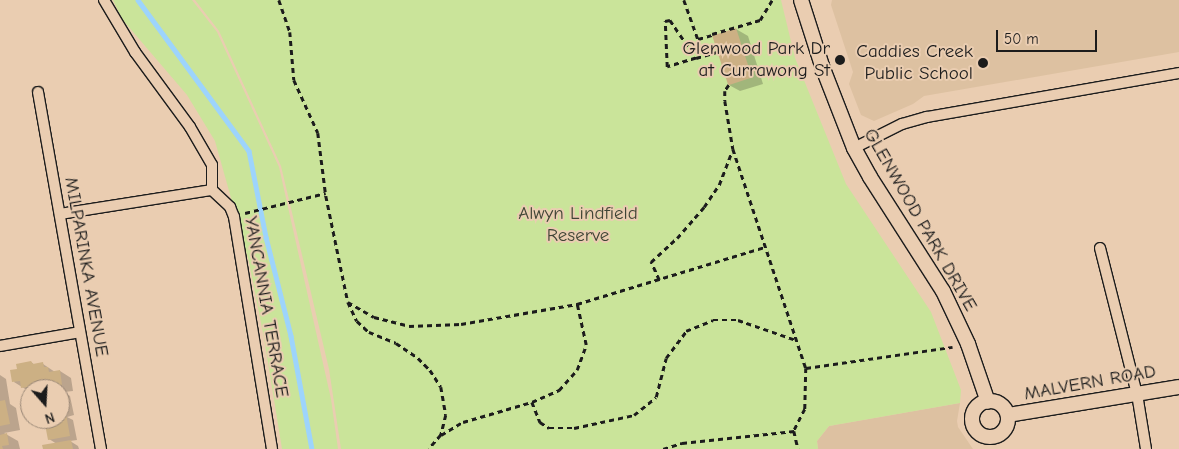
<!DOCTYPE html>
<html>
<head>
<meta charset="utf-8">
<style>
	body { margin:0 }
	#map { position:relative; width:1179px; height:449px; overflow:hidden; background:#eacdb1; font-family:"Comic Neue",sans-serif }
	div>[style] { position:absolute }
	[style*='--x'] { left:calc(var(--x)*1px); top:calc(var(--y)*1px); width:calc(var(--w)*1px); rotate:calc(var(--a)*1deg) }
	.built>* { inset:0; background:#ddc1a1 }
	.green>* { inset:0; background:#cae49a }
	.shadow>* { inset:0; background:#0003 }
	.stream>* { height:4.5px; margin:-2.25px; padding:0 2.25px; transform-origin:2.25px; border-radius:2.25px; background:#9dd4fc }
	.building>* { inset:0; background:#ccb084; transform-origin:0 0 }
	.path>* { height:2.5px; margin-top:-1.25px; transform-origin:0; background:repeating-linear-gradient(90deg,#1c1c1c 0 5px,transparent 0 9px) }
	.roads { filter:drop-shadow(1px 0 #1c1c1c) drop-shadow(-1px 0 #1c1c1c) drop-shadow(0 1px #1c1c1c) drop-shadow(0 -1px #1c1c1c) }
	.minor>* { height:10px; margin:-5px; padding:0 5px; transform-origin:5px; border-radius:5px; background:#eacdb1 }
	.tertiary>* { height:14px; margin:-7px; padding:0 7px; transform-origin:7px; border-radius:7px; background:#eacdb1 }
	.tertiary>.ring { margin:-7px; padding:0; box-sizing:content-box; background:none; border:14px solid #eacdb1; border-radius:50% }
	.dots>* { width:14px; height:14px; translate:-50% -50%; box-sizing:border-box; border:2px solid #eacdb1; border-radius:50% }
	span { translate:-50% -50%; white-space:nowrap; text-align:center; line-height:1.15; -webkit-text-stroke:4px #eacdb1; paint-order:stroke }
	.poi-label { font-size:19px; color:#1c1c1c }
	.right { translate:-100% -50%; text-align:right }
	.park-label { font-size:19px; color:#3f4435 }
	.street-label { font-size:19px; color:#1c1c1c }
	.north { position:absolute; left:20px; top:379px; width:50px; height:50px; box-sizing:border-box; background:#eacdb1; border:1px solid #988675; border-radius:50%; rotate:161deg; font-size:14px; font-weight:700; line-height:20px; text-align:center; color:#1c1c1c }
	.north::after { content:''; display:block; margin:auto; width:18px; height:22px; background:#1c1c1c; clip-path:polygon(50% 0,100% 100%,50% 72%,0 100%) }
	.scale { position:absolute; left:996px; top:30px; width:101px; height:22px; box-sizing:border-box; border:2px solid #1c1c1c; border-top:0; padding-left:6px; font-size:15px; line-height:18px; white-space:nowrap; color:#1c1c1c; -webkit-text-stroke:4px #eacdb1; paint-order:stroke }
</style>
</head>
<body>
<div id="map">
	<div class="built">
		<i style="clip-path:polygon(832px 0,1179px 0,1179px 52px,924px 96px,913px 104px,874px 121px,861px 115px,849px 84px,853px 72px,831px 5px)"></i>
		<i style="clip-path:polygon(960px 403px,957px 421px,958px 427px,973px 449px,818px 449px,817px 441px,829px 426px)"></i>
	</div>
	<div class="green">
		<i style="clip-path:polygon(113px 0,192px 0,217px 32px,279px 167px,331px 399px,338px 449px,282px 449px,264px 338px,249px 262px,215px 141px,187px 95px,122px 19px)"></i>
		<i style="clip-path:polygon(195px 0,781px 0,795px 58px,846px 184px,931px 312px,961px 390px,960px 403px,829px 426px,817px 441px,818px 449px,341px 449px,329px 369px,281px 166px,219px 31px)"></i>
	</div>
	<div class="shadow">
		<i style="clip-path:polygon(736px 29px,748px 36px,763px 84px,740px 91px,729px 85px)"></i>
		<i style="clip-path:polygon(31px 362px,35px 365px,43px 364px,55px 372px,60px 371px,71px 378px,73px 391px,64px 392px,70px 396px,74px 415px,67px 417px,73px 420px,77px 440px,70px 441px,78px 446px,79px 449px,44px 449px,57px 444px,49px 439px,48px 419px,60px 419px,60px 389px,30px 389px,30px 392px,14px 382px,18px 370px)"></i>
		<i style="clip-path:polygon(0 375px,6px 379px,10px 404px,16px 408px,20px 430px,4px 433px,18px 441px,20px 449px,0 449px)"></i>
	</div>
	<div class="stream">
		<i style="--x:138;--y:0;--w:187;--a:53.7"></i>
		<i style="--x:249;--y:151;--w:88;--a:78.8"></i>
		<i style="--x:266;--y:237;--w:102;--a:75.8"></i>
		<i style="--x:291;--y:336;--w:115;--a:79.5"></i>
	</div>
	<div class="building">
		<i style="left:736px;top:28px;width:52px;height:25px;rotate:72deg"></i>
		<i style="clip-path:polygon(31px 361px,33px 364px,43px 362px,44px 367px,48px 367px,49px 372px,60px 370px,62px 385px,49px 387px,49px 384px,21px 388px,20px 381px,12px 382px,10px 370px,17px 369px,16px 364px)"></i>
		<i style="clip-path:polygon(63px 390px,67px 412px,60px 413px,60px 391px)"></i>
		<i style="clip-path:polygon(5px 400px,10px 424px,0 426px,0 401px)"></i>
		<i style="clip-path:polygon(66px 414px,70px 436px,48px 440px,44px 419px,60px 419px,60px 415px)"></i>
		<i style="clip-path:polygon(7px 433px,9px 445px,2px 446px,3px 449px,0 449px,0 435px)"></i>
		<i style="clip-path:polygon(71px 440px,73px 449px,43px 449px,42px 445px)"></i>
	</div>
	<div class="path">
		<i style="--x:279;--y:0;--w:34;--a:71"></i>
		<i style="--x:290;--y:32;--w:48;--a:85.2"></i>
		<i style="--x:294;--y:80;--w:58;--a:65.6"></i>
		<i style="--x:318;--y:133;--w:64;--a:82.8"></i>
		<i style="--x:326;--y:196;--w:108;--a:78.3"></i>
		<i style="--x:348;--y:302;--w:21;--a:65"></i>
		<i style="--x:357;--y:321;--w:16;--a:43"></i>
		<i style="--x:369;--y:332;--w:29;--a:22"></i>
		<i style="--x:396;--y:343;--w:27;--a:34"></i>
		<i style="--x:418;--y:358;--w:17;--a:45"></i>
		<i style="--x:430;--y:370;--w:20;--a:57"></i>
		<i style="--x:441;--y:387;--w:28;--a:80"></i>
		<i style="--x:446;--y:415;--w:21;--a:104"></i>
		<i style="--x:441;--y:435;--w:18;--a:131"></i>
		<i style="--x:684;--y:0;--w:41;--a:70.3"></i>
		<i style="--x:698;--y:39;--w:15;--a:-16"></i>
		<i style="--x:712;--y:34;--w:50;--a:-16.3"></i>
		<i style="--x:760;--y:20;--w:23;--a:-59"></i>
		<i style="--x:696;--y:58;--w:30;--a:163"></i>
		<i style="--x:667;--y:67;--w:46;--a:-92.5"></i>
		<i style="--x:665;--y:21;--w:5;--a:-11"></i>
		<i style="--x:670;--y:20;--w:46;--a:55.6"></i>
		<i style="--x:696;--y:58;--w:22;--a:-16"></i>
		<i style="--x:729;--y:85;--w:7;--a:124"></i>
		<i style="--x:725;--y:91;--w:10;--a:90"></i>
		<i style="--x:725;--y:101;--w:49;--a:80.5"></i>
		<i style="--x:733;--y:149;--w:231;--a:71.6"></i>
		<i style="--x:806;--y:368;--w:41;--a:91.4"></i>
		<i style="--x:805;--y:409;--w:25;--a:117"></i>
		<i style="--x:794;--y:431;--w:18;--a:77"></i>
		<i style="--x:245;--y:213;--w:83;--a:-13.9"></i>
		<i style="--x:659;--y:280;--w:20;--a:-114"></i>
		<i style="--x:651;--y:262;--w:35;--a:-43"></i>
		<i style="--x:677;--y:238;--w:41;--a:-48.9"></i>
		<i style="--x:704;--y:207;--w:27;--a:-56"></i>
		<i style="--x:719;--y:185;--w:36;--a:-69"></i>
		<i style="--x:348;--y:302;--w:30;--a:30"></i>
		<i style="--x:374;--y:317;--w:36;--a:14"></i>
		<i style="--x:409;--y:326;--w:52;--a:-2.2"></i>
		<i style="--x:461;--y:324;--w:118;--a:-9.8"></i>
		<i style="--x:806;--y:368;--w:148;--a:-8.2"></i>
		<i style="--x:532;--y:402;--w:22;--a:68"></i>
		<i style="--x:540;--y:422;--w:11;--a:34"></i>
		<i style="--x:549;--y:428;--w:25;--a:0"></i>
		<i style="--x:574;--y:428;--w:61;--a:-12.2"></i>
		<i style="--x:634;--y:415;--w:28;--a:-39"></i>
		<i style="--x:656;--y:397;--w:40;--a:-75.6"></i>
		<i style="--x:666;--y:358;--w:34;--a:-53"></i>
		<i style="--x:686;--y:331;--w:29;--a:-22"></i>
		<i style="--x:713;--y:320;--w:25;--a:0"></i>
		<i style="--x:738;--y:320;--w:61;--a:19"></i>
		<i style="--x:441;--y:435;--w:26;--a:-31"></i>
		<i style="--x:463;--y:422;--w:72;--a:-16.2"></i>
		<i style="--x:532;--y:402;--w:30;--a:-24"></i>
		<i style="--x:559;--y:390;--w:27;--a:-48"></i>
		<i style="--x:577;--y:370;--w:27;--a:-70"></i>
		<i style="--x:586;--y:345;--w:42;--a:-102.4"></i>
		<i style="--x:577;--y:304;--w:196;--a:-16.9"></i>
		<i style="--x:663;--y:449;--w:20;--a:-18"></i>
		<i style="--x:682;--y:443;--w:113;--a:-6.1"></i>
	</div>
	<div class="roads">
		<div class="minor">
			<i style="--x:104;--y:0;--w:61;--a:59.2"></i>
			<i style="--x:135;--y:52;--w:93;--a:53.7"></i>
			<i style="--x:190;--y:127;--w:44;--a:59.9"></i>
			<i style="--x:212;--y:165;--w:25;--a:90"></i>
			<i style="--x:212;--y:190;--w:25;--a:43"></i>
			<i style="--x:230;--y:207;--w:11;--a:68"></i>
			<i style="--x:234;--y:217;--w:235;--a:80.7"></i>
			<i style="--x:38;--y:92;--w:363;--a:80"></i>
			<i style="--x:854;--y:148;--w:54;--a:-26.6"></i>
			<i style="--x:902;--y:124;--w:26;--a:-16"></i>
			<i style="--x:927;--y:117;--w:256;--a:-9.9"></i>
			<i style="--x:60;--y:214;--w:154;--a:-9"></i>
			<i style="--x:1100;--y:248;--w:151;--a:75.8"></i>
			<i style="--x:1137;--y:394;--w:56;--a:80.7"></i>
			<i style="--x:0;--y:346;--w:81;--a:-9.9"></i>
		</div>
		<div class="tertiary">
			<i style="--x:801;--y:0;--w:69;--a:72.3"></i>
			<i style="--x:822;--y:66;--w:88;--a:68.7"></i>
			<i style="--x:854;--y:148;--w:33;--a:61"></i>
			<i style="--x:870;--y:177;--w:135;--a:57.4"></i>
			<i style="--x:943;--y:291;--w:59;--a:64.7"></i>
			<i style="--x:968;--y:344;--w:61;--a:71"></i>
			<i class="ring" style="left:972px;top:401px;width:22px;height:22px"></i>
			<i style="--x:1008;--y:415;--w:173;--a:-9.3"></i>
		</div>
	</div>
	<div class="dots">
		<i style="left:840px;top:60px;background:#1c1c1c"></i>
		<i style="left:983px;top:63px;background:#1c1c1c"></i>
	</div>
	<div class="poi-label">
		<span class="right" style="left:830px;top:60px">Glenwood Park Dr<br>at Currawong St</span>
		<span class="right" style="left:973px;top:63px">Caddies Creek<br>Public School</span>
	</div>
	<div class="park-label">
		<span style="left:578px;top:225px">Alwyn Lindfield<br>Reserve</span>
	</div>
	<div class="street-label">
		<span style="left:920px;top:220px;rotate:60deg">GLENWOOD PARK DRIVE</span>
		<span style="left:86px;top:267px;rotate:80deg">MILPARINKA AVENUE</span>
		<span style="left:266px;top:307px;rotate:80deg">YANCANNIA TERRACE</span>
		<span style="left:1090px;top:383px;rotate:-10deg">MALVERN ROAD</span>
	</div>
	<div class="north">N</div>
	<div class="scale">50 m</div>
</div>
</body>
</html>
